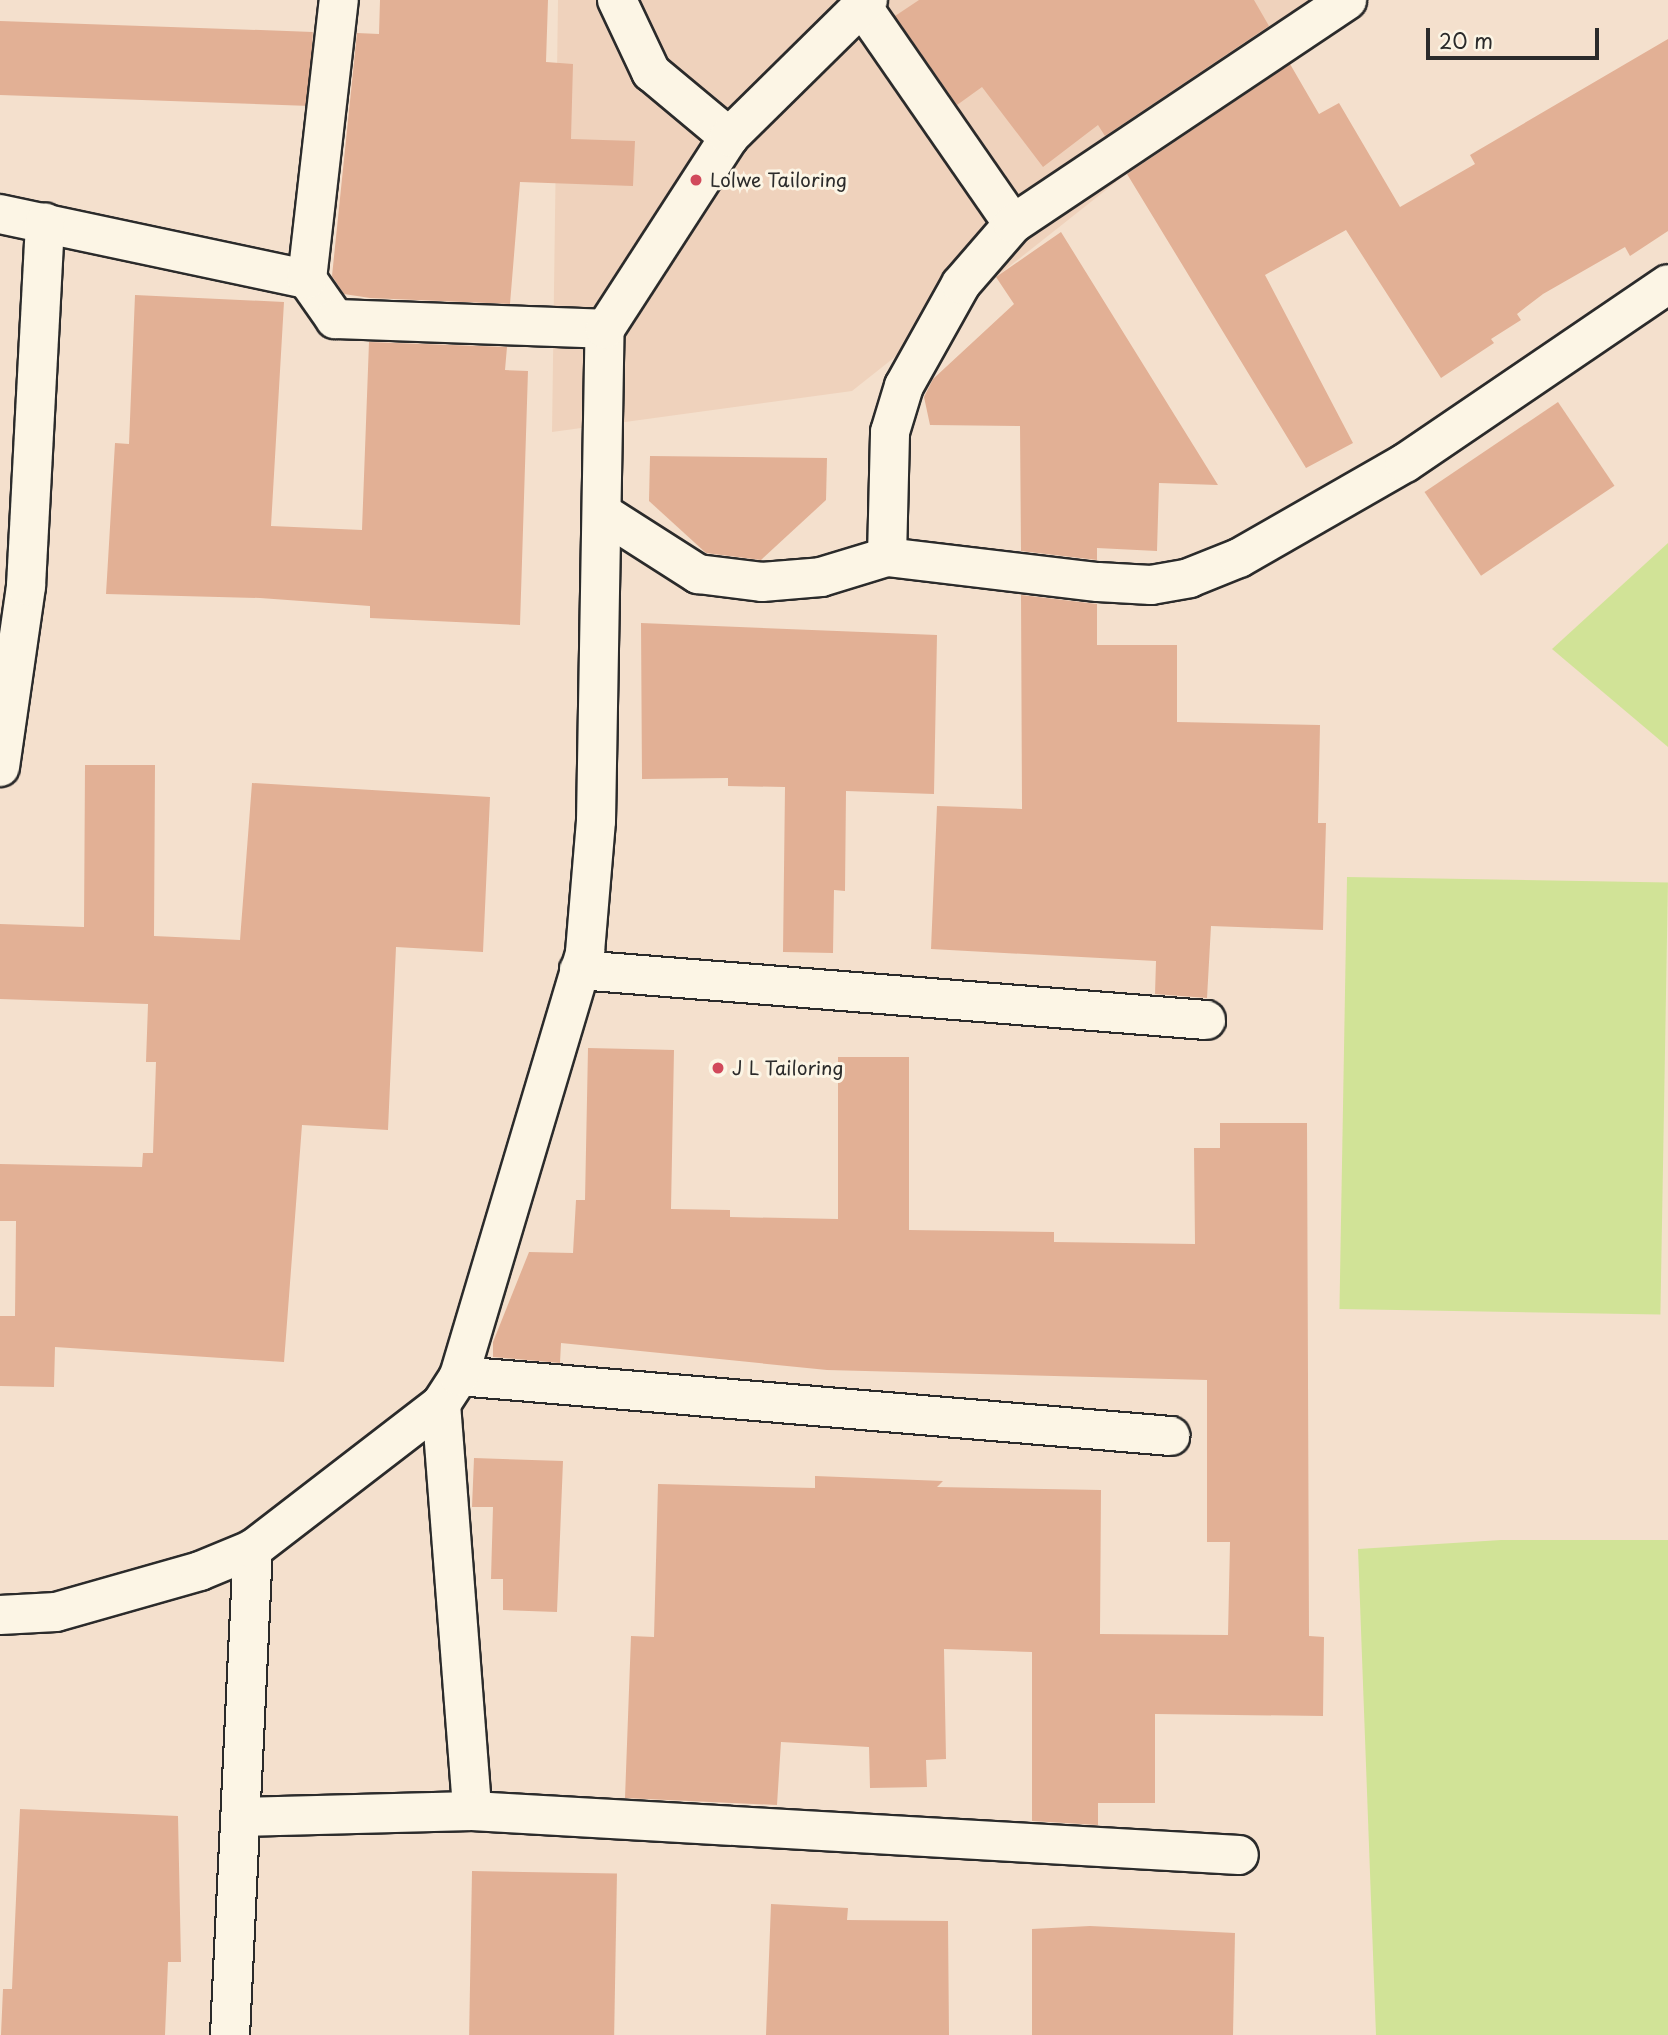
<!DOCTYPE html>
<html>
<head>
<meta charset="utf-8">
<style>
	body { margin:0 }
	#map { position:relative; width:1668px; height:2035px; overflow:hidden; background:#f4e0cd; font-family:"Playpen Sans",sans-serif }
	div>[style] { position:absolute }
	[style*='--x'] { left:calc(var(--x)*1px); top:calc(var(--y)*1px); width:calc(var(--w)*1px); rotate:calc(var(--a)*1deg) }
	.built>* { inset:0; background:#efd2bc }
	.green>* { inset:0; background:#d1e397; transform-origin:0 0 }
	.building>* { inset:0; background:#e2b095; transform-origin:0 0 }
	.roads { filter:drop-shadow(2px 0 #2b2b2b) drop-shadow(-2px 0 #2b2b2b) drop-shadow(0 2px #2b2b2b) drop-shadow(0 -2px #2b2b2b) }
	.street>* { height:38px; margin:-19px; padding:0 19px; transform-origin:19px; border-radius:19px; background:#fcf5e5 }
	.secondary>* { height:38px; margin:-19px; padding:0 19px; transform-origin:19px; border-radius:19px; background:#fcf5e5 }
	.dots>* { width:19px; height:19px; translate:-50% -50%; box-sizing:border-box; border:4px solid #fcf5e5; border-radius:50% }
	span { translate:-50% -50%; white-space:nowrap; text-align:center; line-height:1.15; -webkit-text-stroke:6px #fcf5e5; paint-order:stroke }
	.poi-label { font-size:19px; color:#2b2b2b }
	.left { translate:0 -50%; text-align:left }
	.scale { position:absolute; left:1426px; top:28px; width:173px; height:32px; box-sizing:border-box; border:4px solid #2b2b2b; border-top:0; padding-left:9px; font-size:21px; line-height:24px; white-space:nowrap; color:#2b2b2b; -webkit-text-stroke:5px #fcf5e5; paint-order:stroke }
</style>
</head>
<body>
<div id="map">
	<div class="built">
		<i style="clip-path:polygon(558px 0,1346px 0,852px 391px,552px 432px)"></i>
	</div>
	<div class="green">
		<i style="clip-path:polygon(1668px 543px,1668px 747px,1552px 649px)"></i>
		<i style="left:1347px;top:877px;width:321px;height:432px;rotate:1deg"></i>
		<i style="clip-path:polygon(1501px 1540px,1668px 1540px,1668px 2035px,1376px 2035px,1358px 1549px)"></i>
	</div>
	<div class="building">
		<i style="clip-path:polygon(380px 0,548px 0,546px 62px,573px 64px,571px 139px,635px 141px,633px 186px,520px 182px,510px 304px,370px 298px,344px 294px,332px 276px,357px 33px,379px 34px)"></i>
		<i style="clip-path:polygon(919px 0,1254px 0,1269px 26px,1105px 136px,1098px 125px,1043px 167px,982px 87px,957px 105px,895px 16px)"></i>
		<i style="left:0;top:21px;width:313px;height:74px;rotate:2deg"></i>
		<i style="clip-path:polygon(1668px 39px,1668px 231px,1630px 256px,1625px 247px,1543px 294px,1517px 314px,1521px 320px,1491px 339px,1494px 343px,1441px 378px,1346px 230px,1265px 275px,1353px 443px,1306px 468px,1127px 174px,1290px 64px,1319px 114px,1339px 103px,1400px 207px,1475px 164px,1470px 155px)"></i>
		<i style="clip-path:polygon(1061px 232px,1218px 485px,1159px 483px,1157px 551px,1097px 548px,1097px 560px,1021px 551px,1020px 426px,930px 425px,924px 397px,933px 379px,1014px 304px,996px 277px)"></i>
		<i style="clip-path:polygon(135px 295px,284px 302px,271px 526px,362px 530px,369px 342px,507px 347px,505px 370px,528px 371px,520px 625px,370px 618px,370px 606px,260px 598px,106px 594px,115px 443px,129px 444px)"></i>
		<i style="left:1558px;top:402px;width:101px;height:161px;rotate:56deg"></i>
		<i style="clip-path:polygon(650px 456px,827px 458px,826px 500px,761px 560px,706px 553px,649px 501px)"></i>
		<i style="clip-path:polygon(1021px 595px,1097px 604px,1097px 645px,1177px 645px,1177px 722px,1320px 725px,1318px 823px,1326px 823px,1323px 930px,1211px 926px,1207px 998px,1155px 994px,1156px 961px,931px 949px,937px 806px,1022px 809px)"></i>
		<i style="clip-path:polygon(641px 623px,937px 635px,934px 794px,846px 791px,845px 891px,834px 890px,833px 953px,783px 952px,785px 787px,728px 786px,728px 778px,642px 779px)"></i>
		<i style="clip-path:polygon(85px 765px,155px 765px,154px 936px,240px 940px,252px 783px,490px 797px,483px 952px,396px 947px,388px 1130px,302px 1125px,284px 1362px,55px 1347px,54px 1387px,0 1386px,0 1316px,15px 1316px,16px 1221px,0 1221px,0 1164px,142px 1167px,143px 1153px,153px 1153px,156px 1062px,146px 1062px,148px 1004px,0 999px,0 924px,84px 927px)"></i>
		<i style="clip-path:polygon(588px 1048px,674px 1050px,671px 1209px,730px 1210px,730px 1217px,838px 1219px,838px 1057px,909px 1057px,909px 1230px,1054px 1232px,1054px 1242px,1195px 1244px,1194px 1148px,1220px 1148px,1220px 1123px,1307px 1123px,1309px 1636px,1324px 1637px,1323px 1716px,1155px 1714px,1155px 1803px,1098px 1803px,1098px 1825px,1032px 1821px,1032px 1652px,944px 1649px,946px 1759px,926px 1760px,927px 1787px,870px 1788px,869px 1747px,781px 1742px,777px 1805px,625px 1798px,631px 1636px,654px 1637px,658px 1484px,815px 1488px,815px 1476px,943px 1481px,937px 1487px,1101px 1490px,1100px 1634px,1228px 1635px,1230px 1542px,1207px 1542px,1207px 1380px,827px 1370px,561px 1343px,560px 1363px,493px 1357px,493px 1342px,529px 1252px,573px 1253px,576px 1200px,585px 1200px)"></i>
		<i style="clip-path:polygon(474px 1458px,563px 1461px,557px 1612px,503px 1610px,503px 1579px,491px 1579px,493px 1507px,472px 1507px)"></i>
		<i style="clip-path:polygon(20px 1809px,178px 1816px,181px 1962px,168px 1962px,165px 2035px,1px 2035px,3px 1989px,12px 1989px)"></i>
		<i style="left:472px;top:1871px;width:145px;height:164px;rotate:1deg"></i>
		<i style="clip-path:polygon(771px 1904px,848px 1908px,847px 1920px,948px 1921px,949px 2035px,766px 2035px)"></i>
		<i style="clip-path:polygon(1090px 1926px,1235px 1933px,1233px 2035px,1032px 2035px,1032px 1929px)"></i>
	</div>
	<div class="roads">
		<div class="street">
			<i style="--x:617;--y:0;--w:80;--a:64.7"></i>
			<i style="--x:651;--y:72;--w:102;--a:39.8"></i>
			<i style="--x:862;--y:6;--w:265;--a:55.3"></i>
			<i style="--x:0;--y:214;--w:314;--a:12"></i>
			<i style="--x:307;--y:279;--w:49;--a:55"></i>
			<i style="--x:335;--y:319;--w:270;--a:2.1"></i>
			<i style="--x:307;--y:279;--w:281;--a:-83.5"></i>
			<i style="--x:604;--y:514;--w:112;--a:32.6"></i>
			<i style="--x:698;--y:574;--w:64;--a:7.1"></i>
			<i style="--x:762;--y:582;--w:59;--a:-4.8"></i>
			<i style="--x:821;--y:577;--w:69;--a:-16.9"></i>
			<i style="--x:887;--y:557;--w:212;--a:6.8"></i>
			<i style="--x:1098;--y:582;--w:53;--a:3.2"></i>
			<i style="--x:1151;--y:585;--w:39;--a:-10"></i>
			<i style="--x:1189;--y:578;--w:54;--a:-21.8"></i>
			<i style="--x:1239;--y:558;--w:191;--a:-29.8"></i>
			<i style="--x:1405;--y:463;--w:318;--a:-34.2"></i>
			<i style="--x:887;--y:557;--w:125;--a:-88.6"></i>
			<i style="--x:890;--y:432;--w:48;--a:-73.1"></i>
			<i style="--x:904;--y:386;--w:117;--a:-60.8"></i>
			<i style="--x:961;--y:284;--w:79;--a:-49.1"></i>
			<i style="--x:1013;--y:224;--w:402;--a:-33.8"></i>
			<i style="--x:0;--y:767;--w:183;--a:-81.8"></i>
			<i style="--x:26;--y:586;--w:364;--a:-87"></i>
			<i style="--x:579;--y:970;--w:629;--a:4.56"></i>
			<i style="--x:459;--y:1376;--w:714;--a:4.82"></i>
			<i style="--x:441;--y:1404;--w:408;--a:85.6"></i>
			<i style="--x:472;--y:1811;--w:768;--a:3.28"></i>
			<i style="--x:240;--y:1817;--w:232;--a:-1.5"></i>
			<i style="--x:230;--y:2035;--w:487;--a:-87.3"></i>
		</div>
		<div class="secondary">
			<i style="--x:0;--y:1615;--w:56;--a:-3.1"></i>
			<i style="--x:56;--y:1612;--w:150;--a:-15.9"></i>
			<i style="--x:200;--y:1571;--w:57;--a:-22.5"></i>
			<i style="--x:253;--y:1549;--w:237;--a:-37.6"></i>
			<i style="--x:441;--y:1404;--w:33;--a:-57"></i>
			<i style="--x:459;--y:1376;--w:442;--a:-73.4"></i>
			<i style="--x:585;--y:952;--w:131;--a:-85.2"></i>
			<i style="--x:596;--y:821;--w:492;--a:-89"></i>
			<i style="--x:605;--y:329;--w:229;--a:-57.1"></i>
			<i style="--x:729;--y:137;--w:195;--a:-44.6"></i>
		</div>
	</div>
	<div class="dots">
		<i style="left:696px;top:180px;background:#d1495b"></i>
		<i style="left:718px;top:1068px;background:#d1495b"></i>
	</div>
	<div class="poi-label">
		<span class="left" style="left:710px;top:180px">Lolwe Tailoring</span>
		<span class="left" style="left:732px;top:1068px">J L Tailoring</span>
	</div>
	<div class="scale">20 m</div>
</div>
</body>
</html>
